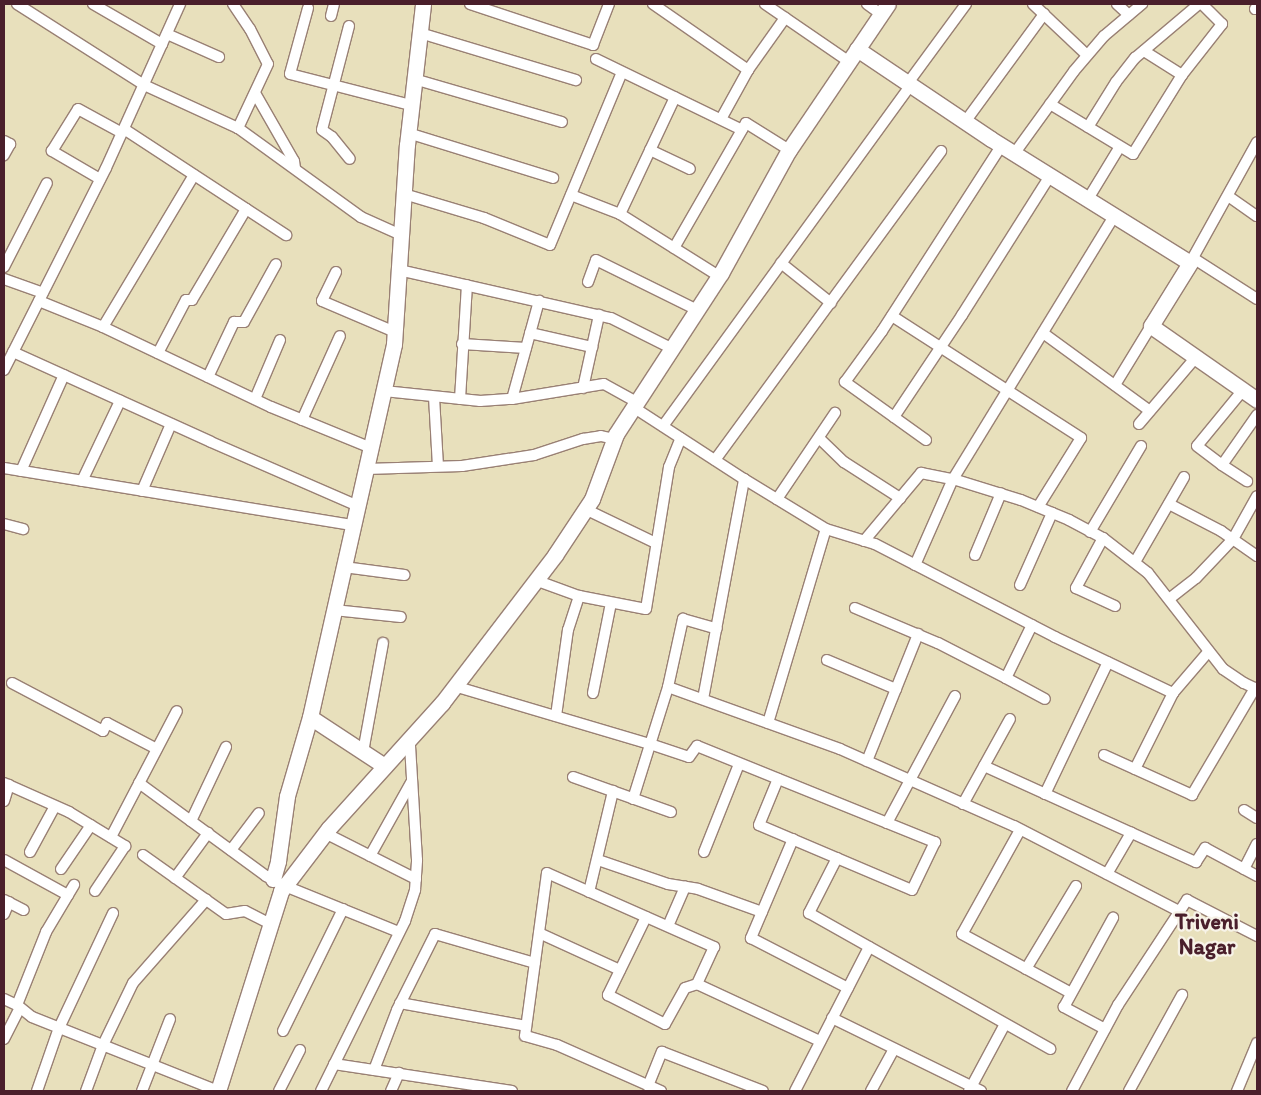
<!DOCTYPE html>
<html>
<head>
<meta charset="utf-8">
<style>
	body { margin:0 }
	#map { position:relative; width:1261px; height:1095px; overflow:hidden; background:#e8e0bc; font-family:Itim,sans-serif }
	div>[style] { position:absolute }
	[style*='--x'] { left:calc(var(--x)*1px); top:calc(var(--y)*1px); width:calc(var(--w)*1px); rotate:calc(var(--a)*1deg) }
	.roads { filter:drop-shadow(1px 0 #998074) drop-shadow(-1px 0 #998074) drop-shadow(0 1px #998074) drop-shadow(0 -1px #998074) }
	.street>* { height:10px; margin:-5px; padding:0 5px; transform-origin:5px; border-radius:5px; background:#fff }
	.secondary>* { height:15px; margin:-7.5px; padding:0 7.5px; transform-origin:7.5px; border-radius:7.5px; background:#fff }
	span { translate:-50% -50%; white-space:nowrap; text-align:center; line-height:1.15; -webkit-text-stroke:4.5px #f7f3e8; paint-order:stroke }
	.district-label { font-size:22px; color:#4a1f2b; font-weight:700 }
	.frame { position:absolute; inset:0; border:5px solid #4a1f2b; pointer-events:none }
</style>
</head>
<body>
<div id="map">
	<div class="roads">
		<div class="street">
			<i style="--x:17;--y:4;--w:151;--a:32.5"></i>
			<i style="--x:144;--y:85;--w:103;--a:24.6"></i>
			<i style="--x:238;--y:128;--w:152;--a:35.9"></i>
			<i style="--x:361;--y:217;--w:44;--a:24.2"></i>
			<i style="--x:93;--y:4;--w:80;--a:30.1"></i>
			<i style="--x:233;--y:4;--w:30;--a:56"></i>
			<i style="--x:250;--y:29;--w:39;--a:63"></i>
			<i style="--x:268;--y:64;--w:71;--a:115.1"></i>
			<i style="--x:470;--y:4;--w:130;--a:18.4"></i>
			<i style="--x:593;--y:45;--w:44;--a:-68.7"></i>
			<i style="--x:653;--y:4;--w:116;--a:34.8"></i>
			<i style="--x:765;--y:4;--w:101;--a:34.5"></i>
			<i style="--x:867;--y:4;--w:17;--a:36"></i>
			<i style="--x:1033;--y:4;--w:74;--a:43.4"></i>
			<i style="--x:1117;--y:4;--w:16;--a:43"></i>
			<i style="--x:308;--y:8;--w:68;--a:105.3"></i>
			<i style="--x:290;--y:74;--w:125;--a:14.4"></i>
			<i style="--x:1255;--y:9;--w:4;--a:-56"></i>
			<i style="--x:331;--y:16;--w:12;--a:-76"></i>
			<i style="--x:349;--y:26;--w:107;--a:104.6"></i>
			<i style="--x:322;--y:130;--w:12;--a:35"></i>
			<i style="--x:332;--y:137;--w:28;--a:51"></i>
			<i style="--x:420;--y:33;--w:163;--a:16.8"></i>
			<i style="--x:167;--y:34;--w:57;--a:23.9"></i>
			<i style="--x:1144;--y:51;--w:45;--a:32.3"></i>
			<i style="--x:596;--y:59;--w:162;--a:25.9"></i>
			<i style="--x:414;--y:79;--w:154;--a:16.2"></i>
			<i style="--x:908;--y:83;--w:98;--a:-53.7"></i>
			<i style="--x:255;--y:93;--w:78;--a:60.2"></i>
			<i style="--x:294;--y:161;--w:7;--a:82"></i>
			<i style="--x:1050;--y:104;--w:97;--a:31.1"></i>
			<i style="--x:1133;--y:154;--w:93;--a:-58.2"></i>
			<i style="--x:1182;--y:75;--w:65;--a:-51.9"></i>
			<i style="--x:1222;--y:24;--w:28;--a:-135"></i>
			<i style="--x:721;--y:119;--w:56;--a:-61.1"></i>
			<i style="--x:748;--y:70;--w:64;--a:-54.6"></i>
			<i style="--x:965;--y:122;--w:134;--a:-53.8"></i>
			<i style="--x:1088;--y:127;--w:53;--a:-58.1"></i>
			<i style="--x:1116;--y:82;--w:31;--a:-52"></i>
			<i style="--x:1135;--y:58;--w:84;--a:-40.2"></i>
			<i style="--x:124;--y:129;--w:194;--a:33.2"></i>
			<i style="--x:408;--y:133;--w:152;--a:17.2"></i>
			<i style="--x:4;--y:141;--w:7;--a:27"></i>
			<i style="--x:10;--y:144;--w:13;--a:119"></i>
			<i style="--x:650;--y:150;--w:44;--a:25.4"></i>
			<i style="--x:1014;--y:154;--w:102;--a:-54.1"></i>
			<i style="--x:1074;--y:71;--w:46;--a:-49.4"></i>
			<i style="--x:1104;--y:36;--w:50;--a:-40.1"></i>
			<i style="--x:100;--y:179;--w:56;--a:-149.7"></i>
			<i style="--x:52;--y:151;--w:49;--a:-58.2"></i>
			<i style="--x:78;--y:109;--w:50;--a:28.6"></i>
			<i style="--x:404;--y:194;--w:84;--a:16.7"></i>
			<i style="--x:484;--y:218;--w:71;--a:22.2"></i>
			<i style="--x:550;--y:245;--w:187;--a:-67.4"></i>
			<i style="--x:571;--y:195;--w:53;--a:21.2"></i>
			<i style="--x:620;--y:214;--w:117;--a:32.1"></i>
			<i style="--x:1228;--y:196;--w:35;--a:35"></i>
			<i style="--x:1088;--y:199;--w:60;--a:-58.7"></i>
			<i style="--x:620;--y:214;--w:129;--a:-64.8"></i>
			<i style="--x:674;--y:248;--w:144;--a:-60.1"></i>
			<i style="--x:746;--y:123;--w:51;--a:32.1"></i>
			<i style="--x:1193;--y:258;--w:76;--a:32.6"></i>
			<i style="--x:781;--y:263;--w:64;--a:38.7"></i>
			<i style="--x:1190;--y:263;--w:138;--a:-61"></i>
			<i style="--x:4;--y:267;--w:94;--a:-62.9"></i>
			<i style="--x:399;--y:270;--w:217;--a:12.8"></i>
			<i style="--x:611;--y:318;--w:67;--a:26.6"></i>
			<i style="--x:336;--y:272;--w:32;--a:116"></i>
			<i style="--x:322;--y:301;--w:79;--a:23"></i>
			<i style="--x:4;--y:279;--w:41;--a:19.7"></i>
			<i style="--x:588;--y:282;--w:23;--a:-70"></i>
			<i style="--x:596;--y:260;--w:113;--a:26.3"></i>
			<i style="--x:39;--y:301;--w:69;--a:22.1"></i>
			<i style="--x:103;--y:327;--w:186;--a:25.5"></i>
			<i style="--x:271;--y:407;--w:108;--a:22.3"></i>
			<i style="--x:892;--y:316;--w:225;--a:32.8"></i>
			<i style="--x:1081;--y:438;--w:81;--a:121.9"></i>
			<i style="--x:103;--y:327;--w:177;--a:-59.1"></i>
			<i style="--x:530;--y:333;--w:64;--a:12.7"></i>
			<i style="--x:1043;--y:333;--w:132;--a:36.1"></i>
			<i style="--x:462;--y:344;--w:64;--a:3.6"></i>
			<i style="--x:13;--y:352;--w:217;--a:24.4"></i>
			<i style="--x:211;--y:442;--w:160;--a:23.5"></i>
			<i style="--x:158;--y:353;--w:60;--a:-62.2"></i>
			<i style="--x:186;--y:300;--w:6;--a:0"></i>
			<i style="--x:192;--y:300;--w:106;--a:-59.3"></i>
			<i style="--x:4;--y:370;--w:226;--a:-63.2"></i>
			<i style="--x:106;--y:168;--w:180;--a:-65.7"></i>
			<i style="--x:208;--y:377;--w:61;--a:-64.7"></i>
			<i style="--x:234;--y:322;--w:10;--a:0"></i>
			<i style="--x:244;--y:322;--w:66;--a:-61.1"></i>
			<i style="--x:1115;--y:385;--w:69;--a:-58.6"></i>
			<i style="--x:583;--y:388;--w:75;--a:-77.6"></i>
			<i style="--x:1243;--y:390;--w:72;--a:129.4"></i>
			<i style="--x:1197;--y:446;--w:31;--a:37"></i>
			<i style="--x:1222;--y:465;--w:61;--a:-55"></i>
			<i style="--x:384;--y:391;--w:97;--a:5.9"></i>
			<i style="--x:480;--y:401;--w:32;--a:-4"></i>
			<i style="--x:512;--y:399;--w:93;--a:-9.3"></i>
			<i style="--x:604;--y:384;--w:37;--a:29"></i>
			<i style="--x:434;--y:397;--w:69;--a:86.7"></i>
			<i style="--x:255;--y:399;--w:64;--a:-67"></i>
			<i style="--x:460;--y:399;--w:114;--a:-86.5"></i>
			<i style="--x:512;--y:399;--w:102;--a:-74.6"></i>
			<i style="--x:633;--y:407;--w:132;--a:33"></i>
			<i style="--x:744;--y:479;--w:96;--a:31.4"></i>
			<i style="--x:826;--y:529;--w:51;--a:17"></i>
			<i style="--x:875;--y:544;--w:203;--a:27.3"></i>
			<i style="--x:1055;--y:637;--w:131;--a:25.4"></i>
			<i style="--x:894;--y:417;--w:123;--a:-56.3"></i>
			<i style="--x:962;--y:315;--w:165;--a:-57.7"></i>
			<i style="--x:302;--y:420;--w:92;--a:-65.7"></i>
			<i style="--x:1139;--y:424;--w:88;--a:-49.6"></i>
			<i style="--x:663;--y:426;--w:422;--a:-54"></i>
			<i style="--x:819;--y:438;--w:35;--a:44"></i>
			<i style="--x:844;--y:462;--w:67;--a:32.7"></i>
			<i style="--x:926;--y:440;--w:100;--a:-144.4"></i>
			<i style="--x:845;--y:382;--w:63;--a:-54"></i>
			<i style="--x:882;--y:331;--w:220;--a:-57.2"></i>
			<i style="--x:715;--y:460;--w:383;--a:-53.8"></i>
			<i style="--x:1222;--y:465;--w:30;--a:33"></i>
			<i style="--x:4;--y:468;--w:354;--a:9.3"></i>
			<i style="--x:366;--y:469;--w:96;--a:-1.8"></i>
			<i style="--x:462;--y:466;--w:73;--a:-8.7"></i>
			<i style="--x:534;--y:455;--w:52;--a:-18.1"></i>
			<i style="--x:583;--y:439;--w:18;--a:-9"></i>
			<i style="--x:601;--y:436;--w:13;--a:13"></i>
			<i style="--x:21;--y:471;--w:105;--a:-65.9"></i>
			<i style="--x:82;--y:481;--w:89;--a:-64.6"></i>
			<i style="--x:142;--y:491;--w:73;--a:-66.6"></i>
			<i style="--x:777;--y:499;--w:104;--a:-56"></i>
			<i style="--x:1169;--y:504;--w:59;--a:27.4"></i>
			<i style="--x:1221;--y:531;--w:44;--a:34.8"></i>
			<i style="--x:585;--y:509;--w:79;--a:25.6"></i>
			<i style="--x:4;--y:524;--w:20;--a:15"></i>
			<i style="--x:1090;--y:532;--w:100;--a:-59.3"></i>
			<i style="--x:1103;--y:538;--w:57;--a:118.4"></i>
			<i style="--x:1076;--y:588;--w:43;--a:24.8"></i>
			<i style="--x:864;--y:541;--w:89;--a:-50"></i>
			<i style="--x:921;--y:473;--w:33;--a:11"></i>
			<i style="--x:953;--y:479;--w:71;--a:17.2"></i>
			<i style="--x:1021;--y:500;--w:52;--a:22.6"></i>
			<i style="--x:1069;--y:520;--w:38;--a:28"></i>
			<i style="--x:1103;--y:538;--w:57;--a:37.9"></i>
			<i style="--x:1148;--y:573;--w:122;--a:52"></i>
			<i style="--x:1223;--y:669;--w:25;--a:34"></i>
			<i style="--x:1244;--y:683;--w:14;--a:25"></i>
			<i style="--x:975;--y:555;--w:67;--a:-67.2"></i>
			<i style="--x:1135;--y:562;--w:98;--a:-60"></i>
			<i style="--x:915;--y:565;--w:94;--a:-66.2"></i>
			<i style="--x:953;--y:479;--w:308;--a:-58.5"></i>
			<i style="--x:344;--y:567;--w:61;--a:7.6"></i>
			<i style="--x:535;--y:580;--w:47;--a:20"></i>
			<i style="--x:579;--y:596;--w:68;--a:11"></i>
			<i style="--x:646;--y:609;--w:144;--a:-80.8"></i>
			<i style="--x:669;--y:467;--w:31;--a:-68"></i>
			<i style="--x:1020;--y:585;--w:79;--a:-66"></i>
			<i style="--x:1169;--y:599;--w:34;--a:-38"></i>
			<i style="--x:1196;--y:578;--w:54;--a:-46.5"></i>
			<i style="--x:1233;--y:539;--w:49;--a:-60.8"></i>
			<i style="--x:855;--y:608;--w:90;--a:22.9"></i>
			<i style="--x:938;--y:643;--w:76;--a:27.2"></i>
			<i style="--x:1006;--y:678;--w:59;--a:-63.9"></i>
			<i style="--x:334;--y:610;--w:67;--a:6"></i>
			<i style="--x:827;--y:660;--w:75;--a:22.8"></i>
			<i style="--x:1006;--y:678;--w:44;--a:28.3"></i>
			<i style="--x:12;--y:683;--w:103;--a:27.8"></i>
			<i style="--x:103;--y:731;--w:9;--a:-63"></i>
			<i style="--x:107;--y:723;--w:56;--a:27.5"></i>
			<i style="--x:454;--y:686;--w:204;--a:16.5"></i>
			<i style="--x:650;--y:744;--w:41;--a:18.4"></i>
			<i style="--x:689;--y:757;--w:14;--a:-54"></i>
			<i style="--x:697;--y:746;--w:257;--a:22"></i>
			<i style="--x:935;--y:842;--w:53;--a:115.6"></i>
			<i style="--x:912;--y:890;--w:166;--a:-157"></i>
			<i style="--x:759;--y:825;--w:50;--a:-67.6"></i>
			<i style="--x:668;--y:687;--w:183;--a:19.8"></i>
			<i style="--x:840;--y:749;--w:190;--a:23.9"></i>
			<i style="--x:1014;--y:826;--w:186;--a:27.3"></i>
			<i style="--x:593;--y:693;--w:92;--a:-78.7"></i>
			<i style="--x:703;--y:699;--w:224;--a:-79.4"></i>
			<i style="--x:556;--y:716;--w:87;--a:-82.1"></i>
			<i style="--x:568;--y:630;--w:36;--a:-72"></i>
			<i style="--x:768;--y:723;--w:202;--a:-73.4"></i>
			<i style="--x:363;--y:752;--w:111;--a:-79.6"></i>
			<i style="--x:1104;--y:755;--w:97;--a:24.4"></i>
			<i style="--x:1192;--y:795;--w:124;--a:-59.5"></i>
			<i style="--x:867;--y:761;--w:137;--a:-68.1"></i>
			<i style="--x:984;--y:766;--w:233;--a:24.4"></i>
			<i style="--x:1196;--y:862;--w:17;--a:-57"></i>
			<i style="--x:1205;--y:848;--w:59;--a:28.3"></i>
			<i style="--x:1135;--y:769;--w:85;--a:-63.4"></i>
			<i style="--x:1173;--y:693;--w:55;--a:-49.4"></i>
			<i style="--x:573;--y:777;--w:104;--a:19.7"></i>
			<i style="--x:4;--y:783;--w:71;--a:24"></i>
			<i style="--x:69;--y:812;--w:66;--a:31.3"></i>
			<i style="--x:125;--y:846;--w:54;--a:123.7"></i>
			<i style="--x:139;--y:783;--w:157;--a:36.2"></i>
			<i style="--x:266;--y:876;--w:21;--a:28"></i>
			<i style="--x:285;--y:886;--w:123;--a:22"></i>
			<i style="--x:1045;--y:794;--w:146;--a:-64.5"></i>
			<i style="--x:633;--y:799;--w:117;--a:-72.6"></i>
			<i style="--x:668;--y:687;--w:70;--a:-77.6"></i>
			<i style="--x:683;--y:619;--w:35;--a:16"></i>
			<i style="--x:4;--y:801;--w:17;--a:-73"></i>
			<i style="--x:963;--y:804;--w:97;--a:-61.1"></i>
			<i style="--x:1244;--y:810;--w:15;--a:32"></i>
			<i style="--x:191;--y:821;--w:82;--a:-64.7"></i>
			<i style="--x:887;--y:823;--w:144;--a:-61.8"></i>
			<i style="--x:1020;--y:830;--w:119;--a:119.1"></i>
			<i style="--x:962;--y:934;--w:124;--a:28.4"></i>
			<i style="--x:325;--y:833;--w:102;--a:26.8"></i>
			<i style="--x:111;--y:837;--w:142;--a:-62.4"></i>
			<i style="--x:793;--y:839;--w:108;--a:113"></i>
			<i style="--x:751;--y:938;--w:109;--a:27.3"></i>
			<i style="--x:231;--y:850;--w:46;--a:-52.9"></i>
			<i style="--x:30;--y:852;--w:52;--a:-61.5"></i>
			<i style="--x:704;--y:852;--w:95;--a:-68.3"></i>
			<i style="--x:143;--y:855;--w:102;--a:35.4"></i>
			<i style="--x:226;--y:914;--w:19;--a:-9"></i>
			<i style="--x:245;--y:911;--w:29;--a:27"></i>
			<i style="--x:370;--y:856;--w:86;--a:-60.8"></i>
			<i style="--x:837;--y:858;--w:62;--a:117"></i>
			<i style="--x:809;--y:913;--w:277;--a:29.4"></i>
			<i style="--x:4;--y:860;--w:73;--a:28.7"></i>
			<i style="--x:598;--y:860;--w:74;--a:18.9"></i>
			<i style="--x:668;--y:884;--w:30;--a:9"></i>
			<i style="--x:698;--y:889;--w:68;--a:19.8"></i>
			<i style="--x:61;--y:869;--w:53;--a:-55.7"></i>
			<i style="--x:1244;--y:869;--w:28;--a:-63"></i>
			<i style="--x:1107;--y:874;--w:48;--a:-59.7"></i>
			<i style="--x:175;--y:878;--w:56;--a:-53.7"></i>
			<i style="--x:589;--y:892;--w:104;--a:-76.6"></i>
			<i style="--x:4;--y:900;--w:22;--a:27"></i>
			<i style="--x:4;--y:914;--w:13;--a:-67"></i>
			<i style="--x:646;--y:917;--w:87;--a:116"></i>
			<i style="--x:608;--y:995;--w:64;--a:27"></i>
			<i style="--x:665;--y:1024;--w:41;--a:-60.9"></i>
			<i style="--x:685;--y:988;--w:13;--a:-18"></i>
			<i style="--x:697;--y:984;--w:136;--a:24.9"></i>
			<i style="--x:668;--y:926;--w:43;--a:-66.4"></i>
			<i style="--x:539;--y:933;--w:89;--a:24.6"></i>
			<i style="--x:1026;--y:969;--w:97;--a:-58.9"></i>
			<i style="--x:4;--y:999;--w:14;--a:25"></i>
			<i style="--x:17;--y:1005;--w:19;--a:39"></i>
			<i style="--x:32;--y:1017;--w:200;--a:21.7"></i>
			<i style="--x:400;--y:1003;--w:128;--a:10.3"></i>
			<i style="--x:17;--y:1005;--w:79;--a:-68.3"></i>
			<i style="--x:46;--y:932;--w:55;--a:-59.2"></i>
			<i style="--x:832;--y:1018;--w:166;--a:26.1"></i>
			<i style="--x:1105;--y:1029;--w:47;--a:-151.8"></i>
			<i style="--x:1064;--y:1007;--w:102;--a:-61.2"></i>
			<i style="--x:283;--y:1031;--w:136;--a:-63.8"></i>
			<i style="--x:4;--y:1039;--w:35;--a:-63"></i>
			<i style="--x:334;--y:1064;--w:180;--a:8.6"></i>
			<i style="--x:374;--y:1070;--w:64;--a:-69"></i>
			<i style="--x:397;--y:1010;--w:85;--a:-63.4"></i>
			<i style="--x:435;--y:934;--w:104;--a:16.2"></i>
			<i style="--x:648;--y:1086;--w:37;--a:-68"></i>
			<i style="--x:662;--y:1052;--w:108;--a:21.1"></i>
			<i style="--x:37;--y:1091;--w:67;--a:-70.8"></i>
			<i style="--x:59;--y:1028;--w:127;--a:-64.8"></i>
			<i style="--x:86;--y:1091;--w:49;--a:-69.7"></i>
			<i style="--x:103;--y:1045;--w:69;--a:-64.2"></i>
			<i style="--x:133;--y:983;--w:111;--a:-48.7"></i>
			<i style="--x:142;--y:1091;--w:77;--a:-68.7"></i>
			<i style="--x:279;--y:1091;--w:46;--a:-62.9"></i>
			<i style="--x:321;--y:1091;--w:190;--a:-63.7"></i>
			<i style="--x:405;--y:921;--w:33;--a:-72"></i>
			<i style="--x:415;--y:890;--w:30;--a:-86"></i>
			<i style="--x:417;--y:860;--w:116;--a:-93.5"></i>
			<i style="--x:410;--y:744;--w:5;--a:-143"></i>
			<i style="--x:391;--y:1091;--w:20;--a:-66"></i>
			<i style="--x:661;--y:1091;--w:114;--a:-156.1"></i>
			<i style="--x:557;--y:1045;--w:33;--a:-164"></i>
			<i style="--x:525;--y:1036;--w:164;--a:-82.3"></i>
			<i style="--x:547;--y:873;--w:183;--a:23.9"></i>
			<i style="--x:714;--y:947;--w:41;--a:114.7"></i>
			<i style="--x:795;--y:1091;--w:162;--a:-62.8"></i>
			<i style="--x:871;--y:1091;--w:48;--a:-61.3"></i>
			<i style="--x:969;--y:1091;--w:76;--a:-61.8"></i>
			<i style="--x:1072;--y:1091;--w:98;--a:-61.9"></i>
			<i style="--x:1118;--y:1005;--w:126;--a:-56.7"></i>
			<i style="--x:1187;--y:900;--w:79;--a:27.2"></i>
			<i style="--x:1129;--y:1091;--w:110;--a:-61.1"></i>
			<i style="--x:1237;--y:1091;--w:52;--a:-67.4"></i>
		</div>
		<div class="secondary">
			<i style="--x:857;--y:49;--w:161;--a:33.9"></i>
			<i style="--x:991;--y:139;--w:234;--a:31.9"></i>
			<i style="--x:1190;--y:263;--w:74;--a:121.8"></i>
			<i style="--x:1151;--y:326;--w:129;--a:34.9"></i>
			<i style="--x:383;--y:765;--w:87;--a:-146.7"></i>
			<i style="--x:310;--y:717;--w:382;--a:-77.3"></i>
			<i style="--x:394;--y:344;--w:199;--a:-86.3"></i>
			<i style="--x:407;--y:145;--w:142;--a:-83.5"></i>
			<i style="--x:273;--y:879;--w:19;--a:-74"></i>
			<i style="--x:278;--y:861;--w:66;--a:-82.1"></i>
			<i style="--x:287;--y:796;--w:82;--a:-73.8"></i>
			<i style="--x:218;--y:1091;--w:210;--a:-72.5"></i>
			<i style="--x:281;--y:891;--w:79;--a:-52.7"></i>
			<i style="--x:329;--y:828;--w:169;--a:-47.9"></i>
			<i style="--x:442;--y:703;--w:186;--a:-52.6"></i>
			<i style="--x:555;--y:555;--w:67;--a:-56.5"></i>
			<i style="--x:592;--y:499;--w:69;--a:-69.7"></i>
			<i style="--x:616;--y:434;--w:192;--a:-56.9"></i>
			<i style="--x:721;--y:273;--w:141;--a:-61.1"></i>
			<i style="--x:789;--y:150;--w:176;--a:-55.9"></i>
		</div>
	</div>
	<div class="district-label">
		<span style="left:1207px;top:934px">Triveni<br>Nagar</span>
	</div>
	<div class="frame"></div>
</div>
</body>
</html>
